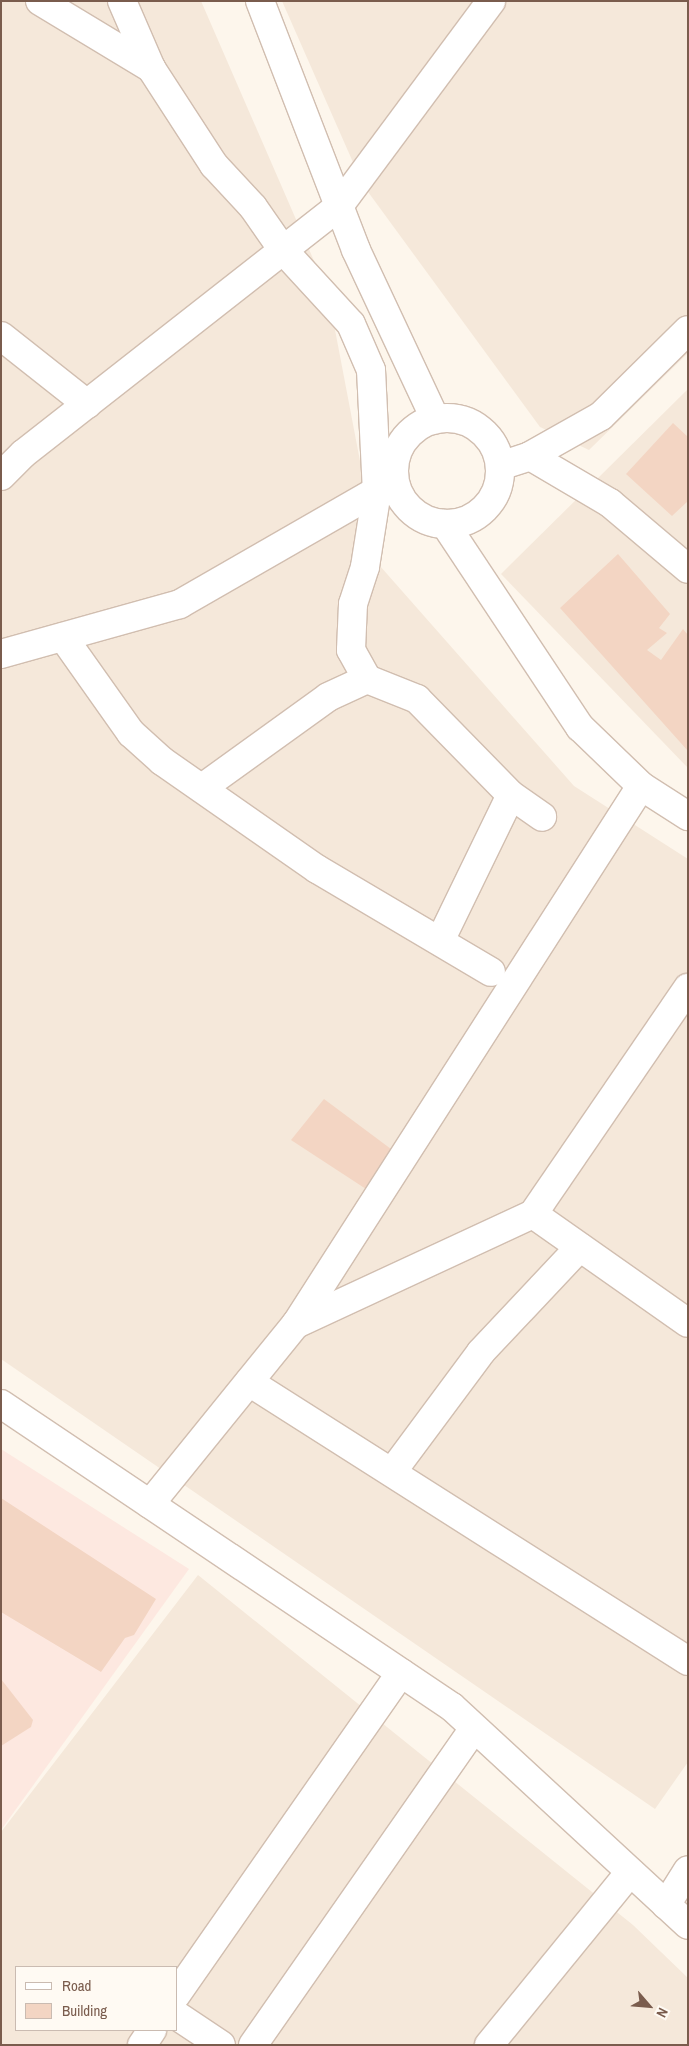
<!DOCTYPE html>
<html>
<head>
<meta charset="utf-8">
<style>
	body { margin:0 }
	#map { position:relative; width:689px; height:2046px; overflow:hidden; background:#fdf6ec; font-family:"Archivo Narrow",sans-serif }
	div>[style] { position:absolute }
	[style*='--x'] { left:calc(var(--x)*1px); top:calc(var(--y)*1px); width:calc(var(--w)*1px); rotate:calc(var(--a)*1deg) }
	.residential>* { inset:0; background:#f5e8da }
	.commercial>* { inset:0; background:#fde8e0 }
	.building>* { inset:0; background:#f3d5c3 }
	.roads { filter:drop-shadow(1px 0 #d1beb0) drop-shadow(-1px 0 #d1beb0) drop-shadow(0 1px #d1beb0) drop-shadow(0 -1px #d1beb0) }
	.minor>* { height:28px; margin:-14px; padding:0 14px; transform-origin:14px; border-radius:14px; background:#fff }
	.minor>.ring { margin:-14px; padding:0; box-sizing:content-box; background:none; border:28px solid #fff; border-radius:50% }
	span { translate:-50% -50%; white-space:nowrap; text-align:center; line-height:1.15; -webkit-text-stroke:4px #fffaf3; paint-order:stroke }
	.frame { position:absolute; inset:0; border:2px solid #7a5c4d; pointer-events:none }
	.legend { position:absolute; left:15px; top:1966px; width:162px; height:65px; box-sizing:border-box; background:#fffaf3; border:1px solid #cabbb1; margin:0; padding:6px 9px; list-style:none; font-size:15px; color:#7a5c4d }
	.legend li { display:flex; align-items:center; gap:10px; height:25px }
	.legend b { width:25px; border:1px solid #cabbb1 }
	.north { position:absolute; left:624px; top:1981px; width:50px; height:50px; -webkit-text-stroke:4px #fffaf3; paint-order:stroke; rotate:117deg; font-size:14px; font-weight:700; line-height:20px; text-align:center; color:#7a5c4d }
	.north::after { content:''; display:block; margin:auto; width:18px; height:22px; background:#7a5c4d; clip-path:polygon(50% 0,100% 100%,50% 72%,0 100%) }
</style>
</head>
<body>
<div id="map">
	<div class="residential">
		<i style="clip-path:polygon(1px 1px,201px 1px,328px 293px,380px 566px,574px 786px,688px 859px,688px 1762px,655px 1809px,1px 1359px)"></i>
		<i style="clip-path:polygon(282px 1px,688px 1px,688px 353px,589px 450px,540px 427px,363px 185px)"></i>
		<i style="clip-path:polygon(688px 389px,688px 768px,501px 574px)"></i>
		<i style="clip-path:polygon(evenodd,198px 1575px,633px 1925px,688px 1978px,688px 2045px,1px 2045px,1px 1832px,198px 1575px,16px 1967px,176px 1967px,176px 2030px,16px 2030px,16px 1967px)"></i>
	</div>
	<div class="commercial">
		<i style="clip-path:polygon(1px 1449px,189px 1569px,1px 1830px)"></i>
	</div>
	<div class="building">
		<i style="clip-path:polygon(673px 423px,688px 437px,688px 501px,672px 516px,626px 474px)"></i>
		<i style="clip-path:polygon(618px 554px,670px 614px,659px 628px,667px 633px,647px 650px,661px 660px,683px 629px,688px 635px,688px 751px,560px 608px)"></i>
		<i style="clip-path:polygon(324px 1099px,391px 1149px,366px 1189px,291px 1140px)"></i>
		<i style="clip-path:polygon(1px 1498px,156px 1599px,134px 1635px,125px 1638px,101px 1672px,1px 1612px)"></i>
		<i style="clip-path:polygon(1px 1679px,33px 1720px,31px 1727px,1px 1746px)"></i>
	</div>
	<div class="roads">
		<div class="minor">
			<i style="--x:40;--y:1;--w:130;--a:31.1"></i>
			<i style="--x:122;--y:1;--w:73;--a:66.6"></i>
			<i style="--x:151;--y:68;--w:116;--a:57"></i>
			<i style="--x:214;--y:165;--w:57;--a:47.1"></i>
			<i style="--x:253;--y:207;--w:52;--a:55.1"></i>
			<i style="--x:283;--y:250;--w:100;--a:47.4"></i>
			<i style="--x:351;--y:324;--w:50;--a:66.5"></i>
			<i style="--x:371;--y:370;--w:121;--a:87.2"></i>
			<i style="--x:377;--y:491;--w:77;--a:99"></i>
			<i style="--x:365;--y:567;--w:39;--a:108"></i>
			<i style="--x:353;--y:604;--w:46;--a:92.5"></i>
			<i style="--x:351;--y:650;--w:33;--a:61"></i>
			<i style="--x:260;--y:1;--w:267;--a:68.9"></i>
			<i style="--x:356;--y:250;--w:187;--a:64.9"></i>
			<i style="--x:1;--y:336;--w:110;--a:38.3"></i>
			<i class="ring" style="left:394px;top:418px;width:78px;height:78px"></i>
			<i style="--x:530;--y:456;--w:93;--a:30.4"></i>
			<i style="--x:610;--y:503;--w:102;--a:40.2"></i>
			<i style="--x:500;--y:466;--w:32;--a:-18"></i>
			<i style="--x:530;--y:456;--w:81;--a:-29.4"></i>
			<i style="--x:601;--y:416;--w:122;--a:-44.7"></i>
			<i style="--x:1;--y:476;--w:31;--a:-45"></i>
			<i style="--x:23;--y:454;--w:402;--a:-38.1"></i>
			<i style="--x:339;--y:206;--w:255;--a:-53.4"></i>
			<i style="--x:445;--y:524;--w:244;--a:56.4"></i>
			<i style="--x:580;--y:727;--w:85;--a:44"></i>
			<i style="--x:641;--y:786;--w:56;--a:32.6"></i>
			<i style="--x:63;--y:637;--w:118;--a:54.7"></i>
			<i style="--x:131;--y:733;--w:42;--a:42.1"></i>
			<i style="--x:162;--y:761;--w:189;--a:34.9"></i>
			<i style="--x:317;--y:869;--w:202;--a:30.6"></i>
			<i style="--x:1;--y:654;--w:186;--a:-15.6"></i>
			<i style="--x:180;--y:604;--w:239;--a:-29.9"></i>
			<i style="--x:202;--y:788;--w:155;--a:-35.8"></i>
			<i style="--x:328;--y:697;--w:43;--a:-24.8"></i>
			<i style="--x:367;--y:679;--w:54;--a:21.8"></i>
			<i style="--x:417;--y:699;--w:134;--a:45.6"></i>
			<i style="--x:511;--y:795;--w:38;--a:35"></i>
			<i style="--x:440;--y:941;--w:162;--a:-64.1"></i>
			<i style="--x:533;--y:1214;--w:189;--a:35.1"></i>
			<i style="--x:296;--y:1324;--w:261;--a:-24.9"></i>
			<i style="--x:533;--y:1214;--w:274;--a:-55.6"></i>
			<i style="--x:249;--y:1382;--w:520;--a:32.44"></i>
			<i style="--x:1;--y:1404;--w:543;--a:33.89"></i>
			<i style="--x:452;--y:1707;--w:321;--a:42.7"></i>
			<i style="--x:392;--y:1472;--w:149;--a:-53.4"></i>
			<i style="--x:481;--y:1352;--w:144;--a:-46.7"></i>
			<i style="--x:150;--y:1504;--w:232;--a:-51"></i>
			<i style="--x:296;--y:1324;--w:639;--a:-57.33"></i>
			<i style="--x:666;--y:1905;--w:41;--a:-57.8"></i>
			<i style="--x:176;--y:1995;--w:393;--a:-55.1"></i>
			<i style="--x:176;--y:2015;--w:54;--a:33.7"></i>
			<i style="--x:142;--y:2045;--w:18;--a:-56"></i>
			<i style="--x:253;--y:2045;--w:386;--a:-55.1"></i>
			<i style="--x:489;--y:2045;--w:223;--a:-50.8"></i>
		</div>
	</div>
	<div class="frame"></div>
	<ul class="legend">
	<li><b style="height:6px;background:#fff"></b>Road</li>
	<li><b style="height:14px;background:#f3d5c3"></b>Building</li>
	</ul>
	<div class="north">N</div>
</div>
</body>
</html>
